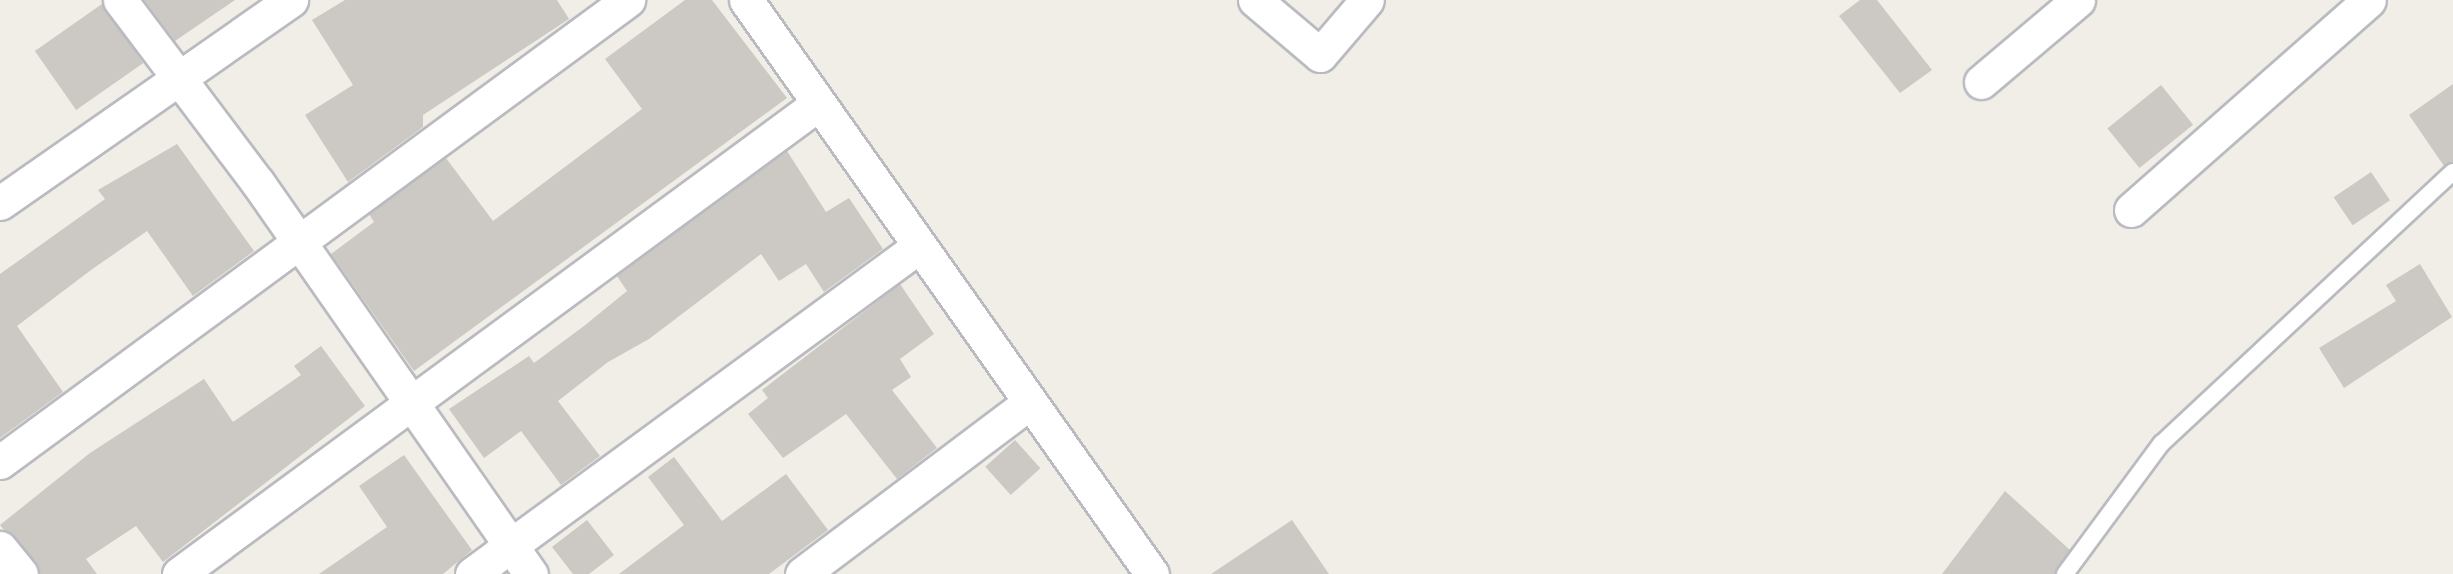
<!DOCTYPE html>
<html>
<head>
<meta charset="utf-8">
<style>
	body { margin:0 }
	#map { position:relative; width:2453px; height:574px; overflow:hidden; background:#f0eee6; font-family:Figtree,sans-serif }
	div>[style] { position:absolute }
	[style*='--x'] { left:calc(var(--x)*1px); top:calc(var(--y)*1px); width:calc(var(--w)*1px); rotate:calc(var(--a)*1deg) }
	.building>* { inset:0; background:#ccc8c3; transform-origin:0 0 }
	.roads { filter:drop-shadow(2px 0 #b9bbc0) drop-shadow(-2px 0 #b9bbc0) drop-shadow(0 2px #b9bbc0) drop-shadow(0 -2px #b9bbc0) }
	.lane>* { height:16px; margin:-8px; padding:0 8px; transform-origin:8px; border-radius:8px; background:#fff }
	.street>* { height:33px; margin:-16.5px; padding:0 16.5px; transform-origin:16.5px; border-radius:16.5px; background:#fff }
	span { translate:-50% -50%; white-space:nowrap; text-align:center; line-height:1.15; -webkit-text-stroke:6px #fff; paint-order:stroke }
</style>
</head>
<body>
<div id="map">
	<div class="building">
		<i style="clip-path:polygon(144px 0,235px 0,175px 41px)"></i>
		<i style="clip-path:polygon(345px 0,557px 0,569px 19px,423px 115px,423px 127px,348px 182px,305px 115px,353px 85px,312px 20px)"></i>
		<i style="clip-path:polygon(685px 0,712px 0,787px 98px,414px 371px,331px 254px,374px 222px,369px 214px,446px 158px,493px 221px,642px 109px,605px 59px)"></i>
		<i style="clip-path:polygon(1860px 0,1877px 0,1932px 70px,1900px 93px,1839px 16px)"></i>
		<i style="left:102px;top:4px;width:72px;height:82px;rotate:55deg"></i>
		<i style="clip-path:polygon(2453px 84px,2453px 162px,2444px 166px,2409px 115px)"></i>
		<i style="left:2161px;top:85px;width:51px;height:69px;rotate:51deg"></i>
		<i style="clip-path:polygon(177px 144px,254px 251px,193px 296px,147px 231px,91px 270px,17px 326px,63px 392px,0 438px,0 274px,105px 199px,98px 190px)"></i>
		<i style="clip-path:polygon(787px 151px,826px 212px,849px 198px,883px 249px,824px 292px,806px 264px,779px 281px,761px 254px,649px 339px,608px 362px,558px 401px,600px 456px,561px 485px,521px 431px,484px 458px,449px 409px,529px 356px,534px 363px,584px 326px,627px 291px,617px 276px)"></i>
		<i style="left:2371px;top:172px;width:34px;height:45px;rotate:56deg"></i>
		<i style="clip-path:polygon(2420px 264px,2452px 317px,2344px 388px,2319px 348px,2396px 301px,2386px 285px)"></i>
		<i style="clip-path:polygon(900px 284px,934px 334px,900px 359px,911px 377px,892px 390px,937px 448px,897px 479px,846px 414px,783px 458px,748px 414px,768px 398px,762px 390px)"></i>
		<i style="clip-path:polygon(321px 346px,365px 406px,163px 562px,136px 526px,86px 559px,97px 574px,40px 574px,0 525px,90px 453px,204px 379px,233px 422px,301px 375px,294px 366px)"></i>
		<i style="left:1015px;top:440px;width:38px;height:40px;rotate:48deg"></i>
		<i style="clip-path:polygon(404px 455px,472px 550px,443px 574px,319px 574px,387px 527px,359px 486px)"></i>
		<i style="clip-path:polygon(674px 457px,722px 521px,786px 474px,828px 530px,769px 574px,619px 574px,684px 525px,648px 477px)"></i>
		<i style="clip-path:polygon(2005px 491px,2070px 550px,2055px 574px,1942px 574px)"></i>
		<i style="clip-path:polygon(587px 520px,614px 555px,589px 574px,573px 574px,552px 547px)"></i>
		<i style="clip-path:polygon(1292px 520px,1329px 574px,1211px 574px)"></i>
	</div>
	<div class="roads">
		<div class="lane">
			<i style="--x:2065;--y:574;--w:162;--a:-53.6"></i>
			<i style="--x:2161;--y:444;--w:399;--a:-43"></i>
		</div>
		<div class="street">
			<i style="--x:120;--y:0;--w:229;--a:53"></i>
			<i style="--x:258;--y:183;--w:477;--a:55.1"></i>
			<i style="--x:746;--y:0;--w:703;--a:54.73"></i>
			<i style="--x:1255;--y:0;--w:85;--a:40.2"></i>
			<i style="--x:1320;--y:55;--w:72;--a:-49.5"></i>
			<i style="--x:1981;--y:82;--w:127;--a:-40.2"></i>
			<i style="--x:0;--y:203;--w:355;--a:-34.9"></i>
			<i style="--x:2131;--y:210;--w:317;--a:-41.4"></i>
			<i style="--x:0;--y:462;--w:780;--a:-36.34"></i>
			<i style="--x:0;--y:548;--w:33;--a:51"></i>
			<i style="--x:179;--y:574;--w:793;--a:-36.34"></i>
			<i style="--x:472;--y:574;--w:553;--a:-36.25"></i>
			<i style="--x:802;--y:574;--w:284;--a:-37"></i>
		</div>
	</div>
</div>
</body>
</html>
